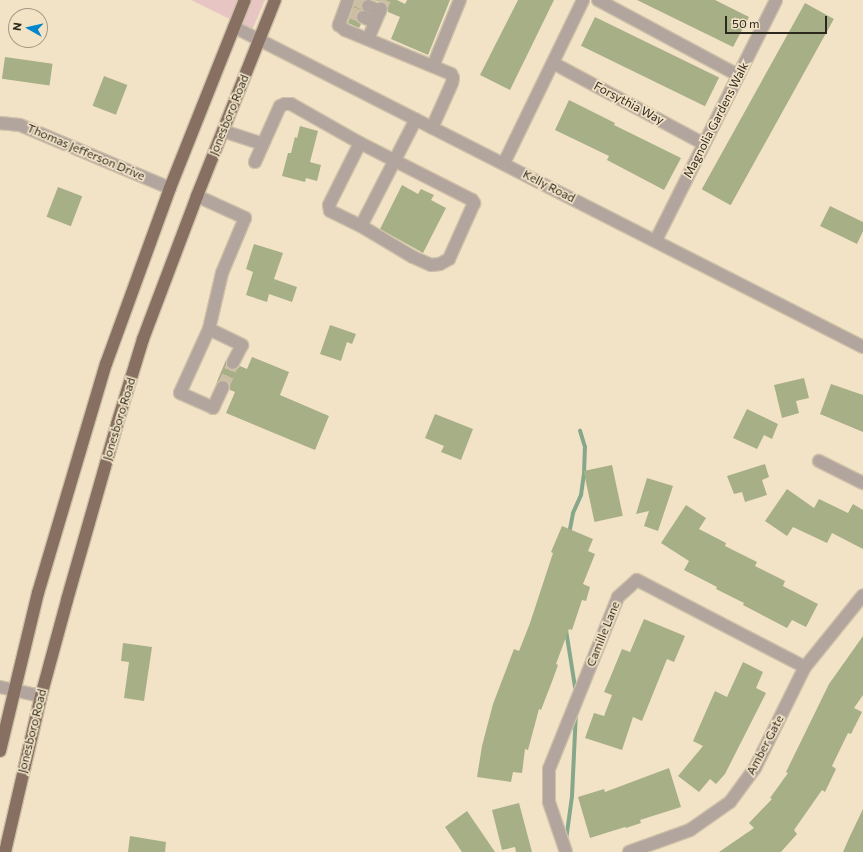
<!DOCTYPE html>
<html>
<head>
<meta charset="utf-8">
<style>
	body { margin:0 }
	#map { position:relative; width:863px; height:852px; overflow:hidden; background:#f2e3c6; font-family:Commissioner,sans-serif }
	div>[style] { position:absolute }
	[style*='--x'] { left:calc(var(--x)*1px); top:calc(var(--y)*1px); width:calc(var(--w)*1px); rotate:calc(var(--a)*1deg) }
	.green>* { inset:0; background:#e6c5c3 }
	.stream>* { height:4px; margin:-2px; padding:0 2px; transform-origin:2px; border-radius:2px; background:#86a78a }
	.building>* { inset:0; background:#a7af87; transform-origin:0 0 }
	.minor-tunnel>* { height:12px; margin-top:-6px; transform-origin:0; background:repeating-linear-gradient(90deg,#cbbea4 0 12px,transparent 0 18px) }
	.roads { filter:drop-shadow(1px 0 #cfc1a8) drop-shadow(-1px 0 #cfc1a8) drop-shadow(0 1px #cfc1a8) drop-shadow(0 -1px #cfc1a8) }
	.minor>* { height:12px; margin:-6px; padding:0 6px; transform-origin:6px; border-radius:6px; background:#b2a59e }
	.major>* { height:12px; margin:-6px; padding:0 6px; transform-origin:6px; border-radius:6px; background:#877062 }
	span { translate:-50% -50%; white-space:nowrap; text-align:center; line-height:1.15; -webkit-text-stroke:3.5px #f2e3c6; paint-order:stroke }
	.street-label { font-size:12px; color:#2d281d }
	.north { position:absolute; left:8px; top:8px; width:40px; height:40px; box-sizing:border-box; background:#f2e3c6; border:1px solid #a39882; border-radius:50%; rotate:278deg; font-size:11px; font-weight:700; line-height:16px; text-align:center; color:#2d281d }
	.north::after { content:''; display:block; margin:auto; width:14px; height:18px; background:#0185cc; clip-path:polygon(50% 0,100% 100%,50% 72%,0 100%) }
	.scale { position:absolute; left:725px; top:16px; width:102px; height:18px; box-sizing:border-box; border:2px solid #2d281d; border-top:0; padding-left:5px; font-size:12px; line-height:14px; white-space:nowrap; color:#2d281d; -webkit-text-stroke:3px #f2e3c6; paint-order:stroke }
</style>
</head>
<body>
<div id="map">
	<div class="green">
		<i style="clip-path:polygon(191px 0,265px 0,252px 30px)"></i>
	</div>
	<div class="stream">
		<i style="--x:569;--y:534;--w:21;--a:-79"></i>
		<i style="--x:573;--y:513;--w:20;--a:-66"></i>
		<i style="--x:581;--y:495;--w:21;--a:-82"></i>
		<i style="--x:584;--y:474;--w:27;--a:-88"></i>
		<i style="--x:585;--y:447;--w:17;--a:-107"></i>
		<i style="--x:566;--y:630;--w:64;--a:81"></i>
		<i style="--x:566;--y:840;--w:44;--a:-82.2"></i>
		<i style="--x:572;--y:796;--w:85;--a:-87.3"></i>
	</div>
	<div class="building">
		<i style="clip-path:polygon(355px 0,364px 0,361px 3px,362px 10px,356px 14px,357px 21px,361px 24px,359px 28px,348px 23px)"></i>
		<i style="clip-path:polygon(373px 0,397px 0,405px 4px,407px 0,450px 0,428px 55px,391px 39px,400px 17px,388px 12px,388px 8px,384px 2px)"></i>
		<i style="clip-path:polygon(518px 0,554px 0,510px 90px,480px 75px)"></i>
		<i style="clip-path:polygon(637px 0,715px 0,749px 17px,733px 47px)"></i>
		<i style="left:805px;top:3px;width:33px;height:213px;rotate:29deg"></i>
		<i style="left:595px;top:17px;width:138px;height:32px;rotate:26deg"></i>
		<i style="left:5px;top:57px;width:48px;height:22px;rotate:8deg"></i>
		<i style="left:104px;top:76px;width:25px;height:32px;rotate:21deg"></i>
		<i style="clip-path:polygon(569px 100px,615px 123px,614px 125px,681px 158px,664px 190px,607px 160px,609px 156px,555px 130px)"></i>
		<i style="clip-path:polygon(300px 126px,318px 131px,310px 162px,321px 165px,317px 181px,306px 178px,305px 182px,282px 176px,288px 153px,291px 153px,295px 137px,297px 138px)"></i>
		<i style="clip-path:polygon(402px 185px,418px 194px,421px 189px,434px 195px,431px 200px,446px 208px,423px 253px,380px 229px)"></i>
		<i style="left:58px;top:187px;width:26px;height:32px;rotate:21deg"></i>
		<i style="clip-path:polygon(830px 206px,863px 222px,863px 231px,857px 244px,820px 226px)"></i>
		<i style="clip-path:polygon(254px 244px,283px 253px,274px 279px,297px 287px,292px 302px,269px 294px,267px 302px,246px 295px,253px 272px,246px 269px)"></i>
		<i style="clip-path:polygon(330px 325px,356px 334px,352px 344px,347px 342px,341px 361px,320px 354px)"></i>
		<i style="clip-path:polygon(252px 357px,289px 372px,280px 395px,329px 416px,315px 450px,226px 413px,235px 392px,230px 390px,229px 383px,226px 380px,219px 381px,216px 384px,226px 360px,227px 367px,230px 370px,237px 369px,240px 366px,247px 369px)"></i>
		<i style="clip-path:polygon(804px 378px,809px 398px,796px 401px,799px 413px,782px 418px,774px 385px)"></i>
		<i style="clip-path:polygon(831px 384px,863px 395px,863px 432px,820px 414px)"></i>
		<i style="clip-path:polygon(747px 409px,778px 424px,772px 439px,764px 435px,757px 449px,733px 438px)"></i>
		<i style="clip-path:polygon(435px 414px,473px 429px,461px 460px,441px 452px,444px 446px,425px 438px)"></i>
		<i style="clip-path:polygon(765px 464px,769px 477px,762px 480px,767px 495px,745px 502px,742px 492px,734px 494px,727px 476px)"></i>
		<i style="left:612px;top:465px;width:52px;height:29px;rotate:78deg"></i>
		<i style="clip-path:polygon(647px 478px,673px 486px,658px 531px,644px 526px,649px 511px,636px 514px)"></i>
		<i style="clip-path:polygon(787px 489px,814px 508px,819px 499px,848px 513px,853px 504px,863px 510px,863px 549px,832px 533px,827px 543px,793px 527px,787px 536px,765px 521px)"></i>
		<i style="clip-path:polygon(686px 505px,706px 518px,699px 529px,726px 543px,725px 546px,757px 562px,755px 566px,785px 581px,783px 586px,818px 604px,806px 627px,792px 620px,787px 628px,743px 605px,744px 603px,716px 589px,717px 587px,684px 570px,689px 561px,661px 543px)"></i>
		<i style="clip-path:polygon(562px 526px,593px 539px,588px 551px,595px 554px,583px 584px,590px 587px,586px 601px,582px 600px,572px 630px,569px 629px,556px 664px,558px 665px,553px 679px,541px 710px,539px 709px,528px 750px,525px 749px,522px 773px,513px 772px,511px 782px,477px 777px,482px 746px,493px 704px,514px 649px,519px 651px,530px 623px,553px 553px,551px 552px)"></i>
		<i style="clip-path:polygon(644px 619px,685px 636px,674px 662px,667px 659px,642px 721px,633px 717px,622px 750px,585px 738px,594px 713px,604px 716px,612px 695px,604px 692px,610px 678px,622px 649px,630px 652px)"></i>
		<i style="clip-path:polygon(863px 636px,863px 695px,854px 708px,862px 712px,851px 734px,848px 733px,832px 766px,836px 769px,825px 792px,822px 790px,794px 830px,797px 834px,781px 852px,719px 852px,754px 828px,749px 823px,772px 799px,770px 798px,788px 773px,786px 772px,829px 684px)"></i>
		<i style="clip-path:polygon(123px 643px,152px 647px,144px 701px,124px 698px,129px 662px,121px 661px)"></i>
		<i style="clip-path:polygon(743px 662px,763px 672px,756px 688px,766px 693px,725px 774px,716px 784px,710px 779px,699px 792px,678px 776px,703px 746px,693px 741px,715px 691px,727px 697px)"></i>
		<i style="clip-path:polygon(669px 768px,681px 807px,640px 820px,641px 823px,626px 828px,625px 827px,590px 838px,578px 797px,604px 789px,605px 792px)"></i>
		<i style="clip-path:polygon(519px 803px,532px 852px,516px 852px,515px 847px,502px 850px,492px 810px)"></i>
		<i style="clip-path:polygon(863px 809px,863px 852px,843px 852px,850px 836px)"></i>
		<i style="clip-path:polygon(467px 811px,495px 852px,462px 852px,445px 827px)"></i>
		<i style="clip-path:polygon(130px 836px,166px 842px,165px 852px,128px 852px)"></i>
	</div>
	<div class="minor-tunnel">
		<i style="--x:355;--y:0;--w:14;--a:25"></i>
		<i style="--x:381;--y:9;--w:10;--a:-66"></i>
		<i style="--x:349;--y:12;--w:15;--a:20"></i>
		<i style="--x:223;--y:387;--w:26;--a:-67"></i>
	</div>
	<div class="roads">
		<div class="minor">
			<i style="--x:348;--y:0;--w:27;--a:110"></i>
			<i style="--x:339;--y:25;--w:8;--a:40"></i>
			<i style="--x:345;--y:30;--w:115;--a:22.5"></i>
			<i style="--x:451;--y:74;--w:4;--a:63"></i>
			<i style="--x:453;--y:78;--w:5;--a:101"></i>
			<i style="--x:452;--y:83;--w:49;--a:114"></i>
			<i style="--x:598;--y:0;--w:159;--a:28.2"></i>
			<i style="--x:368;--y:6;--w:13;--a:23"></i>
			<i style="--x:363;--y:17;--w:13;--a:23"></i>
			<i style="--x:234;--y:27;--w:706;--a:26.96"></i>
			<i style="--x:368;--y:39;--w:33;--a:-67"></i>
			<i style="--x:553;--y:63;--w:171;--a:28.2"></i>
			<i style="--x:433;--y:66;--w:71;--a:-67.8"></i>
			<i style="--x:0;--y:123;--w:20;--a:6"></i>
			<i style="--x:20;--y:125;--w:163;--a:22.8"></i>
			<i style="--x:223;--y:131;--w:42;--a:18"></i>
			<i style="--x:360;--y:143;--w:126;--a:27"></i>
			<i style="--x:472;--y:200;--w:4;--a:56"></i>
			<i style="--x:474;--y:203;--w:61;--a:114.1"></i>
			<i style="--x:449;--y:259;--w:10;--a:151"></i>
			<i style="--x:440;--y:264;--w:9;--a:174"></i>
			<i style="--x:431;--y:265;--w:20;--a:-156"></i>
			<i style="--x:413;--y:257;--w:61;--a:-149.2"></i>
			<i style="--x:361;--y:226;--w:34;--a:-154"></i>
			<i style="--x:330;--y:211;--w:6;--a:-99"></i>
			<i style="--x:329;--y:205;--w:69;--a:-63.4"></i>
			<i style="--x:255;--y:162;--w:61;--a:-65.9"></i>
			<i style="--x:280;--y:106;--w:5;--a:-22"></i>
			<i style="--x:285;--y:104;--w:6;--a:0"></i>
			<i style="--x:291;--y:104;--w:79;--a:29.5"></i>
			<i style="--x:504;--y:163;--w:181;--a:-64.1"></i>
			<i style="--x:197;--y:196;--w:53;--a:24.6"></i>
			<i style="--x:245;--y:218;--w:60;--a:112.7"></i>
			<i style="--x:222;--y:273;--w:57;--a:103.1"></i>
			<i style="--x:209;--y:329;--w:70;--a:114.4"></i>
			<i style="--x:180;--y:393;--w:36;--a:24"></i>
			<i style="--x:213;--y:408;--w:23;--a:-65"></i>
			<i style="--x:361;--y:226;--w:120;--a:-62.8"></i>
			<i style="--x:656;--y:240;--w:268;--a:-63.4"></i>
			<i style="--x:209;--y:329;--w:37;--a:26"></i>
			<i style="--x:242;--y:345;--w:20;--a:117"></i>
			<i style="--x:819;--y:461;--w:49;--a:26.6"></i>
			<i style="--x:0;--y:687;--w:42;--a:12.4"></i>
			<i style="--x:566;--y:852;--w:53;--a:-108.8"></i>
			<i style="--x:549;--y:802;--w:33;--a:-90"></i>
			<i style="--x:549;--y:769;--w:185;--a:-68.1"></i>
			<i style="--x:618;--y:597;--w:25;--a:-42"></i>
			<i style="--x:637;--y:580;--w:189;--a:27.4"></i>
			<i style="--x:629;--y:852;--w:65;--a:-19.8"></i>
			<i style="--x:690;--y:830;--w:49;--a:-35"></i>
			<i style="--x:730;--y:802;--w:42;--a:-53.7"></i>
			<i style="--x:755;--y:768;--w:113;--a:-63.7"></i>
			<i style="--x:805;--y:667;--w:92;--a:-51.1"></i>
		</div>
		<div class="major">
			<i style="--x:0;--y:751;--w:163;--a:-76.5"></i>
			<i style="--x:38;--y:593;--w:239;--a:-73.5"></i>
			<i style="--x:106;--y:364;--w:187;--a:-70"></i>
			<i style="--x:170;--y:188;--w:202;--a:-68.3"></i>
			<i style="--x:5;--y:852;--w:160;--a:-77"></i>
			<i style="--x:41;--y:696;--w:99;--a:-74.8"></i>
			<i style="--x:67;--y:600;--w:183;--a:-74.1"></i>
			<i style="--x:117;--y:424;--w:89;--a:-73"></i>
			<i style="--x:143;--y:339;--w:153;--a:-69.3"></i>
			<i style="--x:197;--y:196;--w:211;--a:-68.3"></i>
		</div>
	</div>
	<div class="street-label">
		<span style="left:629px;top:103px;rotate:28deg">Forsythia Way</span>
		<span style="left:229px;top:115px;rotate:-68deg">Jonesboro Road</span>
		<span style="left:716px;top:120px;rotate:-63deg">Magnolia Gardens Walk</span>
		<span style="left:86px;top:152px;rotate:23deg">Thomas Jefferson Drive</span>
		<span style="left:549px;top:186px;rotate:27deg">Kelly Road</span>
		<span style="left:119px;top:419px;rotate:-73deg">Jonesboro Road</span>
		<span style="left:603px;top:634px;rotate:-68deg">Camille Lane</span>
		<span style="left:32px;top:731px;rotate:-76deg">Jonesboro Road</span>
		<span style="left:765px;top:745px;rotate:-62deg">Amber Gate</span>
	</div>
	<div class="north">N</div>
	<div class="scale">50 m</div>
</div>
</body>
</html>
